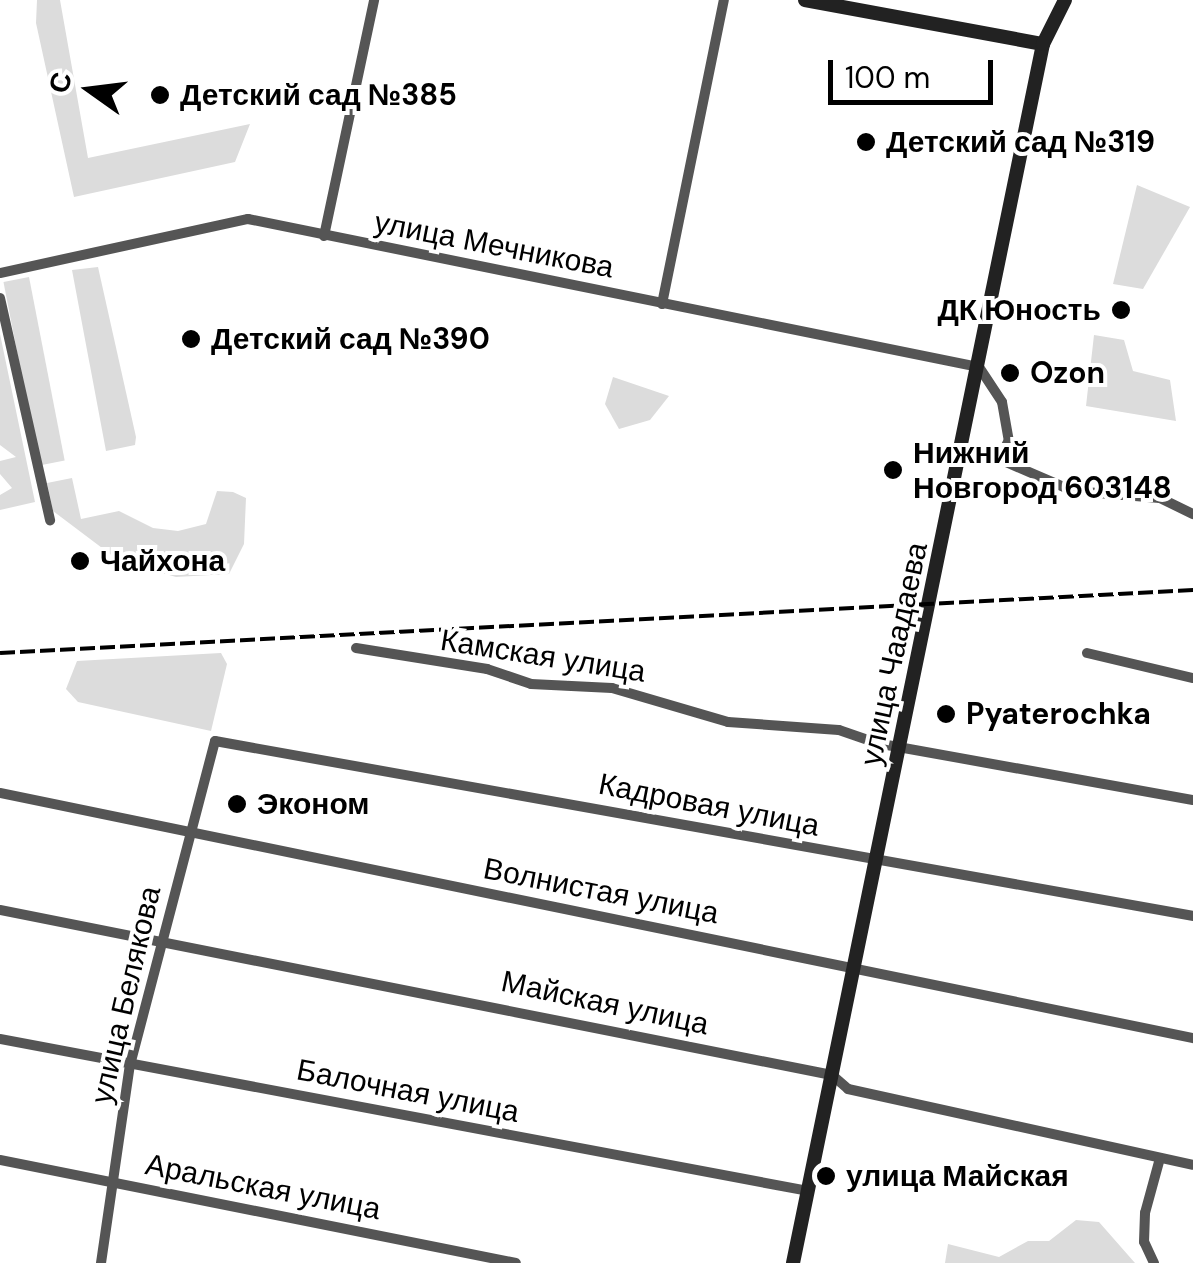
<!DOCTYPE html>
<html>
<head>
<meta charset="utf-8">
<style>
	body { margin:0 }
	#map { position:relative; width:1193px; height:1263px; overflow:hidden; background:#fff; font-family:"DM Sans",sans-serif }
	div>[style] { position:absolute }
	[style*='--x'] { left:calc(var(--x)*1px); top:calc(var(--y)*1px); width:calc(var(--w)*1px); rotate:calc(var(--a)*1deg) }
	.green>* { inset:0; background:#dcdcdc; transform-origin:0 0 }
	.street>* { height:10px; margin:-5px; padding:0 5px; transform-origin:5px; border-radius:5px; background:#555 }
	.secondary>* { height:14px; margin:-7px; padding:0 7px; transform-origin:7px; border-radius:7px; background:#222 }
	.rail>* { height:4px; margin-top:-2px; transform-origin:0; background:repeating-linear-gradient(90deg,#000 0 15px,transparent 0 20px) }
	.dots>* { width:28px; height:28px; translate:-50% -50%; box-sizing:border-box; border:5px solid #fff; border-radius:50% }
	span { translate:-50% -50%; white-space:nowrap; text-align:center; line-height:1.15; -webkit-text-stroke:8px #fff; paint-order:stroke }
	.poi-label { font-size:30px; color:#000; font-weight:700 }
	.left { translate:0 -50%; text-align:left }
	.right { translate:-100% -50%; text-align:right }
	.street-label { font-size:30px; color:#000 }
	.north { position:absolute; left:40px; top:40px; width:100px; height:100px; -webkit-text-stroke:8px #fff; paint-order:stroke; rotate:284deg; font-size:28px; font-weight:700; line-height:40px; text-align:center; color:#000 }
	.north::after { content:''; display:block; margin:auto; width:35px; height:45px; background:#000; clip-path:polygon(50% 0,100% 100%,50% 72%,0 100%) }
	.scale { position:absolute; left:828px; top:60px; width:165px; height:45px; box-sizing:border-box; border:5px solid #000; border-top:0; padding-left:12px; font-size:30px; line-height:35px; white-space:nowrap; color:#000; -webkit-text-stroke:8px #fff; paint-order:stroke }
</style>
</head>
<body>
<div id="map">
	<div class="green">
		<i style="clip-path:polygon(37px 0,60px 0,88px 158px,250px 124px,235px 162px,74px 197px,36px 23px)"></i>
		<i style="clip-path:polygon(1137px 185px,1190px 207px,1143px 289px,1113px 284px)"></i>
		<i style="clip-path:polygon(98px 267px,136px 437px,135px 445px,106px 451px,72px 270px)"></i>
		<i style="left:29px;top:277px;width:187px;height:26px;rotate:79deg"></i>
		<i style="clip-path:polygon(0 334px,35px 502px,0 510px,0 495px,12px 488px,0 474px,0 461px,16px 457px,0 445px)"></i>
		<i style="clip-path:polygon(1094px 335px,1124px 340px,1133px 371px,1170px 380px,1176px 421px,1086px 406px)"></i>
		<i style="clip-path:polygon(613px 377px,669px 396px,650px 420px,619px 429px,605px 404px)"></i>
		<i style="clip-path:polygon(72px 478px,81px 519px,119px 511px,153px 528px,178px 531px,206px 524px,217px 491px,233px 492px,246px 498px,244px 544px,229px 574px,176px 577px,118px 560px,53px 511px,47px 483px)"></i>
		<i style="clip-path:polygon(221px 653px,227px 664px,211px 731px,78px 702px,66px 689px,77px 661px)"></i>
		<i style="clip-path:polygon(1076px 1220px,1099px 1222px,1135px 1263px,945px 1263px,948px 1244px,999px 1257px,1028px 1241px,1049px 1241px)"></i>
	</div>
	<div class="street">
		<i style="--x:324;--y:236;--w:241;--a:-78"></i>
		<i style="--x:0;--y:273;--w:254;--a:-12.3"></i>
		<i style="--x:248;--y:219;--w:746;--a:11.45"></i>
		<i style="--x:979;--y:367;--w:42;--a:56.7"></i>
		<i style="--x:1002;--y:402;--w:39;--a:80"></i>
		<i style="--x:1009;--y:440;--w:21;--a:118"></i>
		<i style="--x:999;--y:459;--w:38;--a:-178"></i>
		<i style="--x:0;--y:298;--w:228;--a:77.3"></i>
		<i style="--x:662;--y:304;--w:310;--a:-78.5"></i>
		<i style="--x:999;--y:459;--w:81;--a:23.4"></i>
		<i style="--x:1073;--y:491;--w:87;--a:4.6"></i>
		<i style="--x:1160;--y:498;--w:37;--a:26"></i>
		<i style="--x:356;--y:648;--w:133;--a:9.1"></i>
		<i style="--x:487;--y:669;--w:46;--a:18.8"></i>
		<i style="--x:531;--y:684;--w:81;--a:2.8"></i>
		<i style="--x:612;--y:688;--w:121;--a:16.3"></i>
		<i style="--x:728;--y:722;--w:111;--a:4.1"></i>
		<i style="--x:839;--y:730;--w:39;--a:19"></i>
		<i style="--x:876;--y:743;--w:322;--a:10.2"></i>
		<i style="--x:1087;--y:653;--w:109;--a:13.3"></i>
		<i style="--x:0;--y:793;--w:1218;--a:11.61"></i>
		<i style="--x:0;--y:910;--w:848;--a:11.22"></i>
		<i style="--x:832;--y:1075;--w:21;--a:41"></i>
		<i style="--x:848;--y:1089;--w:353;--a:12.4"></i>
		<i style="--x:0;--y:1039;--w:822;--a:10.65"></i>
		<i style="--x:0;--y:1160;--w:526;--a:11.29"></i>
		<i style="--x:101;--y:1263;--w:200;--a:-81.7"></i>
		<i style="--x:130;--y:1065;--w:335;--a:-75.3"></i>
		<i style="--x:215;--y:741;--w:994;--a:10.14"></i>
		<i style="--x:1154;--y:1263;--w:23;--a:-115"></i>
		<i style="--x:1144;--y:1242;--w:29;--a:-88"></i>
		<i style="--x:1145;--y:1213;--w:57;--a:-74.7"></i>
	</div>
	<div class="secondary">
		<i style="--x:805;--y:0;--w:242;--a:10.5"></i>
		<i style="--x:793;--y:1263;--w:1244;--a:-78.41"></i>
		<i style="--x:1043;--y:44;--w:49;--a:-63.4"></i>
	</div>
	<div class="rail">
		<i style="--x:0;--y:653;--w:1195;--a:-3.02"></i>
	</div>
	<div class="dots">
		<i style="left:160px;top:95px;background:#000"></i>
		<i style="left:866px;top:142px;background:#000"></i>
		<i style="left:1121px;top:310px;background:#000"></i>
		<i style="left:191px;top:339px;background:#000"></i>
		<i style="left:1010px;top:373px;background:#000"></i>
		<i style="left:893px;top:470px;background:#000"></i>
		<i style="left:80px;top:561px;background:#000"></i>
		<i style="left:946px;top:714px;background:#000"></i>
		<i style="left:237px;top:804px;background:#000"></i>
		<i style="left:826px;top:1176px;background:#000"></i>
	</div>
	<div class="poi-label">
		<span class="left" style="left:180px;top:95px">Детский сад №385</span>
		<span class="left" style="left:886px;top:142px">Детский сад №319</span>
		<span class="right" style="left:1101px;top:310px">ДК Юность</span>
		<span class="left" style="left:211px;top:339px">Детский сад №390</span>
		<span class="left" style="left:1030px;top:373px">Ozon</span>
		<span class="left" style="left:913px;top:470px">Нижний<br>Новгород 603148</span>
		<span class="left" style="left:100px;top:561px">Чайхона</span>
		<span class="left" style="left:966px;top:714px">Pyaterochka</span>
		<span class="left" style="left:257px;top:804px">Эконом</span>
		<span class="left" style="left:846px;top:1176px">улица Майская</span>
	</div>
	<div class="street-label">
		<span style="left:494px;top:245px;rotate:11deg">улица Мечникова</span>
		<span style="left:894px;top:654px;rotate:-78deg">улица Чаадаева</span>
		<span style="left:543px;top:656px;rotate:9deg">Камская улица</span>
		<span style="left:709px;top:805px;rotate:11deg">Кадровая улица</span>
		<span style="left:601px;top:891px;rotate:11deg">Волнистая улица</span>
		<span style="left:126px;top:995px;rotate:-77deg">улица Белякова</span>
		<span style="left:605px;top:1003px;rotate:12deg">Майская улица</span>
		<span style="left:408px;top:1091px;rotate:11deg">Балочная улица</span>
		<span style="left:263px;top:1187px;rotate:11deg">Аральская улица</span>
	</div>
	<div class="north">С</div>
	<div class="scale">100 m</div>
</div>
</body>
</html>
